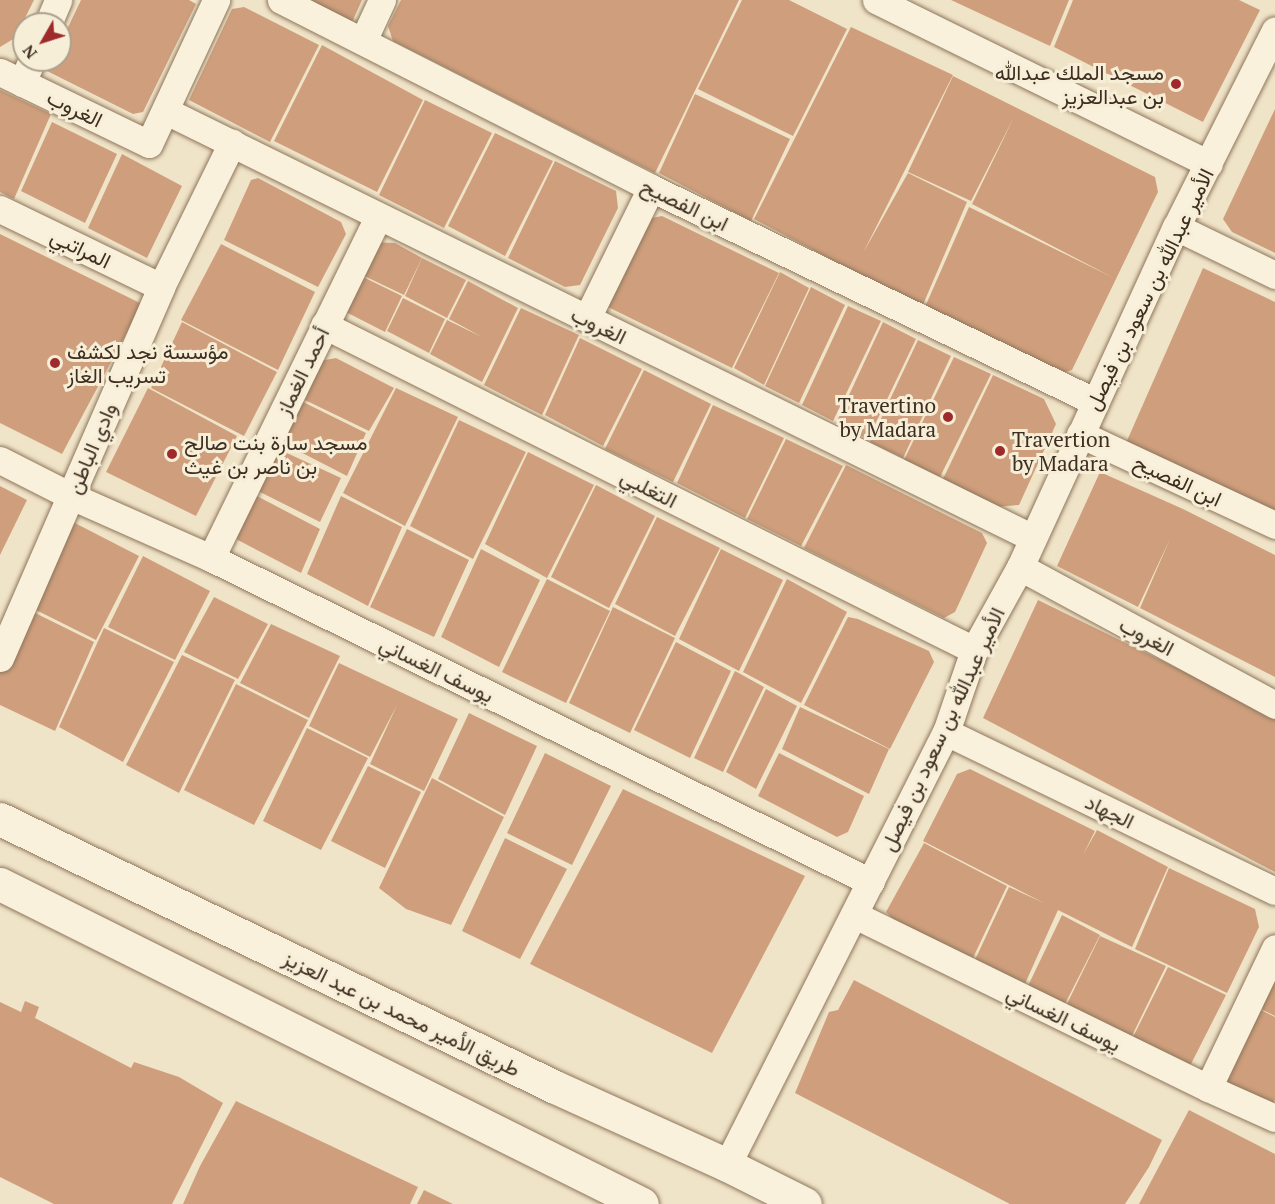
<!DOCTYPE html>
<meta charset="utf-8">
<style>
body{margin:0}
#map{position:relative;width:1275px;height:1204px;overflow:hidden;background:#f0e4c8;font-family:"PT Serif",Vazirmatn,serif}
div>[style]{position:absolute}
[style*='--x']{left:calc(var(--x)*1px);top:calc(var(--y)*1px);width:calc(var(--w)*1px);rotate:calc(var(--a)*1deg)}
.building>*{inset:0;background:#cf9f7d}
.roads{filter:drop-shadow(0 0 2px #8d765c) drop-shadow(0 0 2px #8d765c)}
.minor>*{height:27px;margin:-13.5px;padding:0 13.5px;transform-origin:13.5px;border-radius:13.5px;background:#faf1dc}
.secondary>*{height:33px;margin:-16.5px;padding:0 16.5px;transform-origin:16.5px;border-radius:16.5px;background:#faf1dc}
.dots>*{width:16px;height:16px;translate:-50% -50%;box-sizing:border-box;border:3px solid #f7eed8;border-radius:50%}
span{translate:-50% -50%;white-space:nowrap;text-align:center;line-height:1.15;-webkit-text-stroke:6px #f7eed8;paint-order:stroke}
.poi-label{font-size:21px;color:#3d2e20}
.right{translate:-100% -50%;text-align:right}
.left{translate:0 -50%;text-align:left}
.street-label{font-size:21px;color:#3d2e20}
.north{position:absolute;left:12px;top:12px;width:60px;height:60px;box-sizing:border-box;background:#f7eed8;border:2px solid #ada18e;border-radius:50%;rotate:231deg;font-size:16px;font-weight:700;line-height:24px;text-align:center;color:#3d2e20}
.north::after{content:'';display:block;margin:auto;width:21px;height:27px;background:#9e2a2b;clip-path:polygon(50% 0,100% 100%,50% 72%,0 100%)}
</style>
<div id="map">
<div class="building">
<div style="clip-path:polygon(0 0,34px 0,15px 38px,0 47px)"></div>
<div style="clip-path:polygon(81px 0,189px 0,196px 4px,143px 112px,133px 114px,47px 71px,52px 60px,60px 60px,60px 44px)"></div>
<div style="clip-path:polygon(309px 0,362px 0,352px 22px)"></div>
<div style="clip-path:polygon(401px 0,739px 0,655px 173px,393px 41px,388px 26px)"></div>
<div style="clip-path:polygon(742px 0,789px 0,847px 29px,793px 136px,698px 89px)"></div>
<div style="clip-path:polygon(951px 0,1069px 0,1050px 46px)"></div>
<div style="clip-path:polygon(1073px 0,1239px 0,1260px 10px,1203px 122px,1054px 47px)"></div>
<div style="clip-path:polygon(244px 7px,319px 45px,270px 142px,189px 100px,232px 9px)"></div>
<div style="clip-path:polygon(851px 27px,953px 75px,863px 253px,908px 173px,967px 202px,922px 307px,754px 219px)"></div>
<div style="clip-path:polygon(322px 45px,423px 100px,377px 192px,274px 141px)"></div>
<div style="clip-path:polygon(953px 76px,1155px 177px,1158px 192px,1072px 370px,1062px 373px,925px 307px,969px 207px,1112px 277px,972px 204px,1014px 117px,971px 201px,908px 172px)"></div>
<div style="clip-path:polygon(0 90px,51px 114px,14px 199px,0 192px)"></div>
<div style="clip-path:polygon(695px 94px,790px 139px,751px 221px,659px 173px)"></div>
<div style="clip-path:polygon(425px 100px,492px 133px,444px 228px,379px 195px)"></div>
<div style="clip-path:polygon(1275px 109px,1275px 253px,1232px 232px,1223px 219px)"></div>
<div style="clip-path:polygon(52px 122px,117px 154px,85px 223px,21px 191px)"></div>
<div style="clip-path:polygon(495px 133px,553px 161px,505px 256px,448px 226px)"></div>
<div style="clip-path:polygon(122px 154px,182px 186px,147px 258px,88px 228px)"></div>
<div style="clip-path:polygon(555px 161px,616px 191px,618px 208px,580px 285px,565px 287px,508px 258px)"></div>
<div style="clip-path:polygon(258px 178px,341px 222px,346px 234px,318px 287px,224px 240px,251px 180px)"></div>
<div style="clip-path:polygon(662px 216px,779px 273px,732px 368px,608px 307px,652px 218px)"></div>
<div style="clip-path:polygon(0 234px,142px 304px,62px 454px,0 423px)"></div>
<div style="clip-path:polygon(373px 242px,395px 243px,422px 258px,404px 295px,358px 273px)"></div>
<div style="clip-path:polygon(221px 244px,315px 292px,278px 370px,181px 320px)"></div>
<div style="clip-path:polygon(422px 258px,466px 280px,447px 318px,405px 296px)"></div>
<div style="clip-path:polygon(1203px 268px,1275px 302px,1275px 513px,1126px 443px)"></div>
<div style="clip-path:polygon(780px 272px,809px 288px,764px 385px,734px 368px)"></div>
<div style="clip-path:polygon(357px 274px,402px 296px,385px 332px,340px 309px)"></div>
<div style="clip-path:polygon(468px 281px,518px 308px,482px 382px,430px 354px,447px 320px,482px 337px,449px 319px)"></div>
<div style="clip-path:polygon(811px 287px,845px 305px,799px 403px,765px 386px)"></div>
<div style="clip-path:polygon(403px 298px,445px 319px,429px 353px,387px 331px)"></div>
<div style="clip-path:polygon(848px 306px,881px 321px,833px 421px,802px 405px)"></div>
<div style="clip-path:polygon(521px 308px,579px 335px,542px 415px,484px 385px)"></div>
<div style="clip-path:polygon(182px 322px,277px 372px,244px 436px,151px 388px)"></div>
<div style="clip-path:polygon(883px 322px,916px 339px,868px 439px,836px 423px)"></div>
<div style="clip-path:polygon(580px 338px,642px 369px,603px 446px,545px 415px)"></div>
<div style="clip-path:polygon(918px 340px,951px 356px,903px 458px,870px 442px)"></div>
<div style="clip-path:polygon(954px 357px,991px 374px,940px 477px,904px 460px)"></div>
<div style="clip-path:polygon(336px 358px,394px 388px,369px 431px,305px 400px,320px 361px)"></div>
<div style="clip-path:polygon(644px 370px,711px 404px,673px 482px,605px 449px)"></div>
<div style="clip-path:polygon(993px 375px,1044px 399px,1056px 424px,1019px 505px,998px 507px,943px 479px)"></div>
<div style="clip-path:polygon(148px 388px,237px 436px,196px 516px,106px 472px)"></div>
<div style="clip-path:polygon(396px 388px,458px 417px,405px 526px,343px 493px)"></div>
<div style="clip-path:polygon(303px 402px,366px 433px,347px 476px,283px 443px)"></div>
<div style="clip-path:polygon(713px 405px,784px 438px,745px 518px,677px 483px)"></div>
<div style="clip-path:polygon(459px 420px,526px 452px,473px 559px,410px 526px)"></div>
<div style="clip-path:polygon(786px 439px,843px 466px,801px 546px,747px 519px)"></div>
<div style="clip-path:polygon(276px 448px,341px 478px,320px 522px,258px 491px)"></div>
<div style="clip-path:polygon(528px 452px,594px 485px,547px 578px,485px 544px)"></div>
<div style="clip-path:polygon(846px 465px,982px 533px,987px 543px,955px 612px,944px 618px,804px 548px)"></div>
<div style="clip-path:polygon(1100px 472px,1183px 509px,1275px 555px,1275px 677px,1140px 608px,1170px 539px,1138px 607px,1057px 566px)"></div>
<div style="clip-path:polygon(596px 485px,655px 516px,609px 608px,551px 577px)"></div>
<div style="clip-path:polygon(0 486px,27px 500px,0 555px)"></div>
<div style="clip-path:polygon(253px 494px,320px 529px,301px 573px,236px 539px)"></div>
<div style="clip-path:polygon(341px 496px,402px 527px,368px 606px,307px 574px)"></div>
<div style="clip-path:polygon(657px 517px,720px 548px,675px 636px,615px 604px)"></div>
<div style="clip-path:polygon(71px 521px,139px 556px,96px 640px,30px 607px)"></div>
<div style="clip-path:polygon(407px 529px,469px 560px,434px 637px,370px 607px)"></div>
<div style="clip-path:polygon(481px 549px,540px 580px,499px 667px,441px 637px)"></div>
<div style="clip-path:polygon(721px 549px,783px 580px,739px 671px,679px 639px)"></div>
<div style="clip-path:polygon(143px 556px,210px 591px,175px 660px,108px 627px)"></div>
<div style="clip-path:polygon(547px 579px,610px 611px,566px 703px,502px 672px)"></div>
<div style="clip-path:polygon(787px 579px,847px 612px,801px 703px,743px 672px)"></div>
<div style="clip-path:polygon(214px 597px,268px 624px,238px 679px,184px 652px)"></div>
<div style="clip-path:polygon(1038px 600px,1275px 716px,1275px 872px,983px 718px)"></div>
<div style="clip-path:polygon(613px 607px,675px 638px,630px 733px,569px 703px)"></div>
<div style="clip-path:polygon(29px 610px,94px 642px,55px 731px,0 705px,0 672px)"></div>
<div style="clip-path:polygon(848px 617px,858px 619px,929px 651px,934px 662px,890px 749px,804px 705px)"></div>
<div style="clip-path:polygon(271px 624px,340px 656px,309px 718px,240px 683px)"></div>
<div style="clip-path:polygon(104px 628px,174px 662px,123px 762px,59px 727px)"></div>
<div style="clip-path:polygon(676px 642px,731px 671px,690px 758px,634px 730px)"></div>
<div style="clip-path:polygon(182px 655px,235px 680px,179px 793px,126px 765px)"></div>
<div style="clip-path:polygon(339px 663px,458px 719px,424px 791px,370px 764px,397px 705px,370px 757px,309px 726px)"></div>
<div style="clip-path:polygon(735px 671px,764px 687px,723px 772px,694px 758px)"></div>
<div style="clip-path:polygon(236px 684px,308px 720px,254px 825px,184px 790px)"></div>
<div style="clip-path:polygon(766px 689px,797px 706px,756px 789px,726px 772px)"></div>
<div style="clip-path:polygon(800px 707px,889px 749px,869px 794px,782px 749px)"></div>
<div style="clip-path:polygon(469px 713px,537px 746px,505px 815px,438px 779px)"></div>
<div style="clip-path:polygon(307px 728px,368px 758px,321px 850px,263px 821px)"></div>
<div style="clip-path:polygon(545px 753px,611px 786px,572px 865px,507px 833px)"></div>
<div style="clip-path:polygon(779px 753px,864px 796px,848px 832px,837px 837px,758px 796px)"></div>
<div style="clip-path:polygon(368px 766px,421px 792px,385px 868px,331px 841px)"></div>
<div style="clip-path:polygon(970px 769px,1095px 831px,1083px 855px,1097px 830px,1168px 867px,1132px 947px,1058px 910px,1024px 986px,974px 962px,1009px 887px,1044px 903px,923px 841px,957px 774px)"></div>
<div style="clip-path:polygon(432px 778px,504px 817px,451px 925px,406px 909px,379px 888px)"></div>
<div style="clip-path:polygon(623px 789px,805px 876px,712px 1053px,530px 964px)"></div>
<div style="clip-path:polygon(505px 838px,567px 869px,520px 959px,462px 931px)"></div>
<div style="clip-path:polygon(924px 843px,1007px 886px,972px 960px,895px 921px,886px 912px)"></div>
<div style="clip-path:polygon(1169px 868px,1255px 909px,1259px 927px,1227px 993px,1135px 949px)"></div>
<div style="clip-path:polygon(1062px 915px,1100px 935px,1064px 1006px,1027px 988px)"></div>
<div style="clip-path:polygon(1100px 936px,1166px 966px,1130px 1040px,1065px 1008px)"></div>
<div style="clip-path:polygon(1168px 967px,1226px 995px,1191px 1064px,1184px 1070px,1131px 1041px)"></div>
<div style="clip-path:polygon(854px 980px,1162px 1140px,1149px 1167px,1125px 1204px,1010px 1204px,795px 1093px,829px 1012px,838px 1010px)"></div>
<div style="clip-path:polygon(1275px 980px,1275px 1016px,1261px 1009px)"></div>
<div style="clip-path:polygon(25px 1001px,39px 1007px,35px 1018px,131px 1068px,134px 1062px,179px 1077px,223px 1103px,172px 1204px,54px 1204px,0 1177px,0 1002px,21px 1012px)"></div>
<div style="clip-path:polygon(1261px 1010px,1275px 1017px,1275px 1099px,1271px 1108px,1229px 1086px,1227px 1077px,1255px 1014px)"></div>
<div style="clip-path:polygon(236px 1101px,418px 1187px,410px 1204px,183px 1204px,200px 1166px)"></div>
<div style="clip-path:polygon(1189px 1110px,1275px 1154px,1275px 1204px,1139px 1204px)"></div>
<div style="clip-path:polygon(424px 1190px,453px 1204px,417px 1204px)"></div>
</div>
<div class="roads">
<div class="minor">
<div style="--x:281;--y:0;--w:415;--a:26.9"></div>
<div style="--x:651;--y:188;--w:492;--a:25.7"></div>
<div style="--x:876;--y:0;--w:371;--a:26.2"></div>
<div style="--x:48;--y:24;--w:26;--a:-67"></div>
<div style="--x:363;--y:41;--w:45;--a:-65.1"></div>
<div style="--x:0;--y:72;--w:165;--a:25.8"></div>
<div style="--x:149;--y:144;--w:159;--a:-65"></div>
<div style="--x:22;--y:83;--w:25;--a:-67"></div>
<div style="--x:166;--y:111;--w:966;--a:26.22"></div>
<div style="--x:0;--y:209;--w:179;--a:25.8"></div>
<div style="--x:1176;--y:227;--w:110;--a:25.9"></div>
<div style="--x:587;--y:318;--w:145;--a:-63.8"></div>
<div style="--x:324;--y:325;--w:727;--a:26.57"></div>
<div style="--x:1080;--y:434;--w:215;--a:25"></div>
<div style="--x:0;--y:460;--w:80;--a:26.9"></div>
<div style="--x:71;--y:496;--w:153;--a:23.9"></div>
<div style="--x:211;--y:558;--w:735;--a:26.15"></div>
<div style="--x:211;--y:558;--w:380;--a:-63.9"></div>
<div style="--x:1020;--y:567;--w:290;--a:28.4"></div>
<div style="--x:0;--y:658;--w:404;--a:-66.5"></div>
<div style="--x:161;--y:287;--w:161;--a:-63.8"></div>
<div style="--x:946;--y:732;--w:365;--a:25.8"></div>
<div style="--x:855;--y:915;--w:393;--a:26.1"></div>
<div style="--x:1208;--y:1088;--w:73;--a:24.1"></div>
<div style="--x:1208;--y:1088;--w:155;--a:-64.4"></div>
<div style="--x:727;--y:1165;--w:485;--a:-63.2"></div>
<div style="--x:946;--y:732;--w:87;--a:-71.1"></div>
<div style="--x:974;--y:650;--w:95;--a:-61"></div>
<div style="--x:1020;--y:567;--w:374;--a:-65.4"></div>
<div style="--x:1176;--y:227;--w:220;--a:-63.3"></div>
</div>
<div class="secondary">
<div style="--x:0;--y:819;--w:616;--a:25.78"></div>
<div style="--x:555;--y:1087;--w:189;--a:24.4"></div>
<div style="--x:727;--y:1165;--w:87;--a:26.6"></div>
<div style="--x:0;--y:884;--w:717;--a:26.49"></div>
</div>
</div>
<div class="dots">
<div style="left:1176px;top:84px;background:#9e2a2b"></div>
<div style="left:55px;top:363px;background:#9e2a2b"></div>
<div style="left:948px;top:417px;background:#9e2a2b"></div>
<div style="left:1000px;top:451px;background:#9e2a2b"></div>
<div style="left:172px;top:454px;background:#9e2a2b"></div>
</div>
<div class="poi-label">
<span class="right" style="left:1164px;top:84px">مسجد الملك عبدالله<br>بن عبدالعزيز</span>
<span class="left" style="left:67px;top:363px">مؤسسة نجد لكشف<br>تسريب الغاز</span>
<span class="right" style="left:936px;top:417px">Travertino<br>by Madara</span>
<span class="left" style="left:1012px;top:451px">Travertion<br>by Madara</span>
<span class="left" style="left:184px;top:454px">مسجد سارة بنت صالح<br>بن ناصر بن غيث</span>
</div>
<div class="street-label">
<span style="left:75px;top:108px;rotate:26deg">الغروب</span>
<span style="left:685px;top:204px;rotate:26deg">ابن الفصيح</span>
<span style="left:81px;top:248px;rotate:26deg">المراتبي</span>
<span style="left:1149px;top:289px;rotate:-64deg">الأمير عبدالله بن سعود بن فيصل</span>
<span style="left:599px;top:325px;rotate:26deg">الغروب</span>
<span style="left:302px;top:371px;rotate:-64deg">أحمد الغماز</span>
<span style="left:91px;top:448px;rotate:-67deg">وادي الباطن</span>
<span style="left:1178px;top:480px;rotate:25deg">ابن الفصيح</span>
<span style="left:649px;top:488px;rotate:27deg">التغلبي</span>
<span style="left:1147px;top:636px;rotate:28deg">الغروب</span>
<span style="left:437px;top:669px;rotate:26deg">يوسف الغساني</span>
<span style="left:942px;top:729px;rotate:-65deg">الأمير عبدالله بن سعود بن فيصل</span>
<span style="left:1110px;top:811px;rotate:26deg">الجهاد</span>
<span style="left:402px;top:1013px;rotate:26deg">طريق الأمير محمد بن عبد العزيز</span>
<span style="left:1064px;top:1018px;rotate:26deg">يوسف الغساني</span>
</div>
<div class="north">N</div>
</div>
